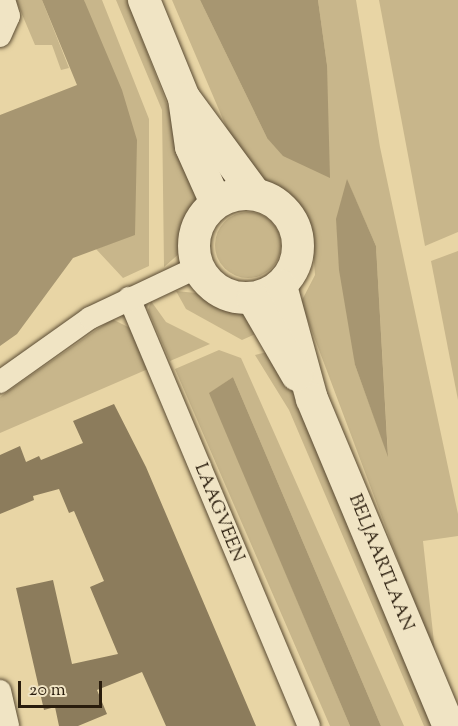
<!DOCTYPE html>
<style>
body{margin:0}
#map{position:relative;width:458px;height:726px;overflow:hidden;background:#e8d5a5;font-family:"Sorts Mill Goudy",serif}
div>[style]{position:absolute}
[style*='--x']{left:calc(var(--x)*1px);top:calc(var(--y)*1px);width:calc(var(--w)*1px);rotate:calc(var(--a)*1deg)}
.green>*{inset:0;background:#c8b68b}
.round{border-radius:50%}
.water>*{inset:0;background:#a79671}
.building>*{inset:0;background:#8c7c5c}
.roads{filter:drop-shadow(0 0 2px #594a32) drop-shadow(0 0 2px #594a32)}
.street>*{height:22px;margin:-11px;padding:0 11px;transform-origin:11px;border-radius:11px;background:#f0e4c4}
.secondary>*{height:32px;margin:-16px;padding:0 16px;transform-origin:16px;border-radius:16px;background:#f0e4c4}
.secondary>.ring{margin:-16px;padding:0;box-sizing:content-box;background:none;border:32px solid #f0e4c4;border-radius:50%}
span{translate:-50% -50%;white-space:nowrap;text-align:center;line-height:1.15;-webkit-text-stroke:4.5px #f0e4c4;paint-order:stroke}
.street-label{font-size:18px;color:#291c0c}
.scale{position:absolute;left:18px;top:681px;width:84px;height:27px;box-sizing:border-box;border:3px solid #291c0c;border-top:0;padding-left:8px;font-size:18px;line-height:21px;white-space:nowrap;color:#291c0c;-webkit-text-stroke:4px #f0e4c4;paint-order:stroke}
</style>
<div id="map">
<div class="green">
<div style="clip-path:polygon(16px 0,42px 0,69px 68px,61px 70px,52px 45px,35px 45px)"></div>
<div style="clip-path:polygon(84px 0,102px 0,149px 119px,149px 266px,123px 278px,96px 249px,135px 234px)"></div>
<div style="clip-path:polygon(116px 0,127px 0,202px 196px,181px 252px,164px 267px,162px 110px)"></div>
<div style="clip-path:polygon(evenodd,172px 0,200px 0,267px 138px,327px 65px,318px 0,356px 0,380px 147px,458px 514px,458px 536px,423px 541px,436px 661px,301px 302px,315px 275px,312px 236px,300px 208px,277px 189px,246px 173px,172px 0,347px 180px,376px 246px,388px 455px,355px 365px,347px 180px)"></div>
<div style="clip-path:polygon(379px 0,458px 0,458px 232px,425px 246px)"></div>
<div class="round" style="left:215px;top:212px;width:66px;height:66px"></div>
<div style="clip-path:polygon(458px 251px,458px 400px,431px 261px)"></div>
<div style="clip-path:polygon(176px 291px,196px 293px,240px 311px,260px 332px,242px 340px,186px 309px)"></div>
<div style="clip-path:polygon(151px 301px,166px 322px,210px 344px,170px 361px,148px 310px)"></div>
<div style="clip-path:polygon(112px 319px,134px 330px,148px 369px,0 433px,0 397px)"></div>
<div style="clip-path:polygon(219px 350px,241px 358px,404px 726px,381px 726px,233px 377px,210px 393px,350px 726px,330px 726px,175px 369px)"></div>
<div style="clip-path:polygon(271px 351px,298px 399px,437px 726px,424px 726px,289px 410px,255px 355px)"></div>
</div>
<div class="water">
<div style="clip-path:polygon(42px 0,84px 0,122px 90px,137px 140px,135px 235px,73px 258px,17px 334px,0 346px,0 115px,77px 85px)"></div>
<div style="clip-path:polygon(200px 0,318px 0,327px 65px,330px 178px,283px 156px,267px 138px)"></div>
<div style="clip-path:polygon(347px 179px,376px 246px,388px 457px,355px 365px,339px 270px,336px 219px)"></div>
<div style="clip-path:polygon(233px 377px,381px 726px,350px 726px,209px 393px)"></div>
</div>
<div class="building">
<div style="clip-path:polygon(114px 404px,146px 467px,256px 726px,166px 726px,142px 672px,97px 690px,107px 714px,78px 726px,59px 726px,55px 707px,44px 710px,16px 588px,53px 580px,72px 664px,118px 654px,90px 587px,104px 581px,74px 511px,69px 513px,59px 489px,33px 496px,34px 500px,0 514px,0 455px,20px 446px,26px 462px,39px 456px,41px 460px,83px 443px,73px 421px)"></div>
</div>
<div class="roads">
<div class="street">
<div style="--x:0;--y:36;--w:22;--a:-66"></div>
<div style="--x:9;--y:16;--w:17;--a:-107"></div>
<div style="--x:129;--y:298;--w:464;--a:67.2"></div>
<div style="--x:0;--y:382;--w:110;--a:-35.4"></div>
<div style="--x:90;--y:318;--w:119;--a:-25.3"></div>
<div style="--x:0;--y:691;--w:36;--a:77"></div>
</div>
<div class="secondary">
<div style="--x:144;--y:0;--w:106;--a:67.8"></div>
<div style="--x:184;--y:98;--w:49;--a:81.9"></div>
<div style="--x:191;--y:147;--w:61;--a:65.9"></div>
<div style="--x:185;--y:99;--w:118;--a:53.6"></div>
<div class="ring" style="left:194px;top:194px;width:72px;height:72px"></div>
<div style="--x:281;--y:286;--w:117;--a:74.7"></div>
<div style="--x:312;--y:399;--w:355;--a:67.3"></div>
<div style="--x:253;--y:299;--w:88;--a:59.9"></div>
</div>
</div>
<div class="street-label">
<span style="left:218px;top:513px;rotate:68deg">LAAGVEEN</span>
<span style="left:380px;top:563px;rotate:68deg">BELJAARTLAAN</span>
</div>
<div class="scale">20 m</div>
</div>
